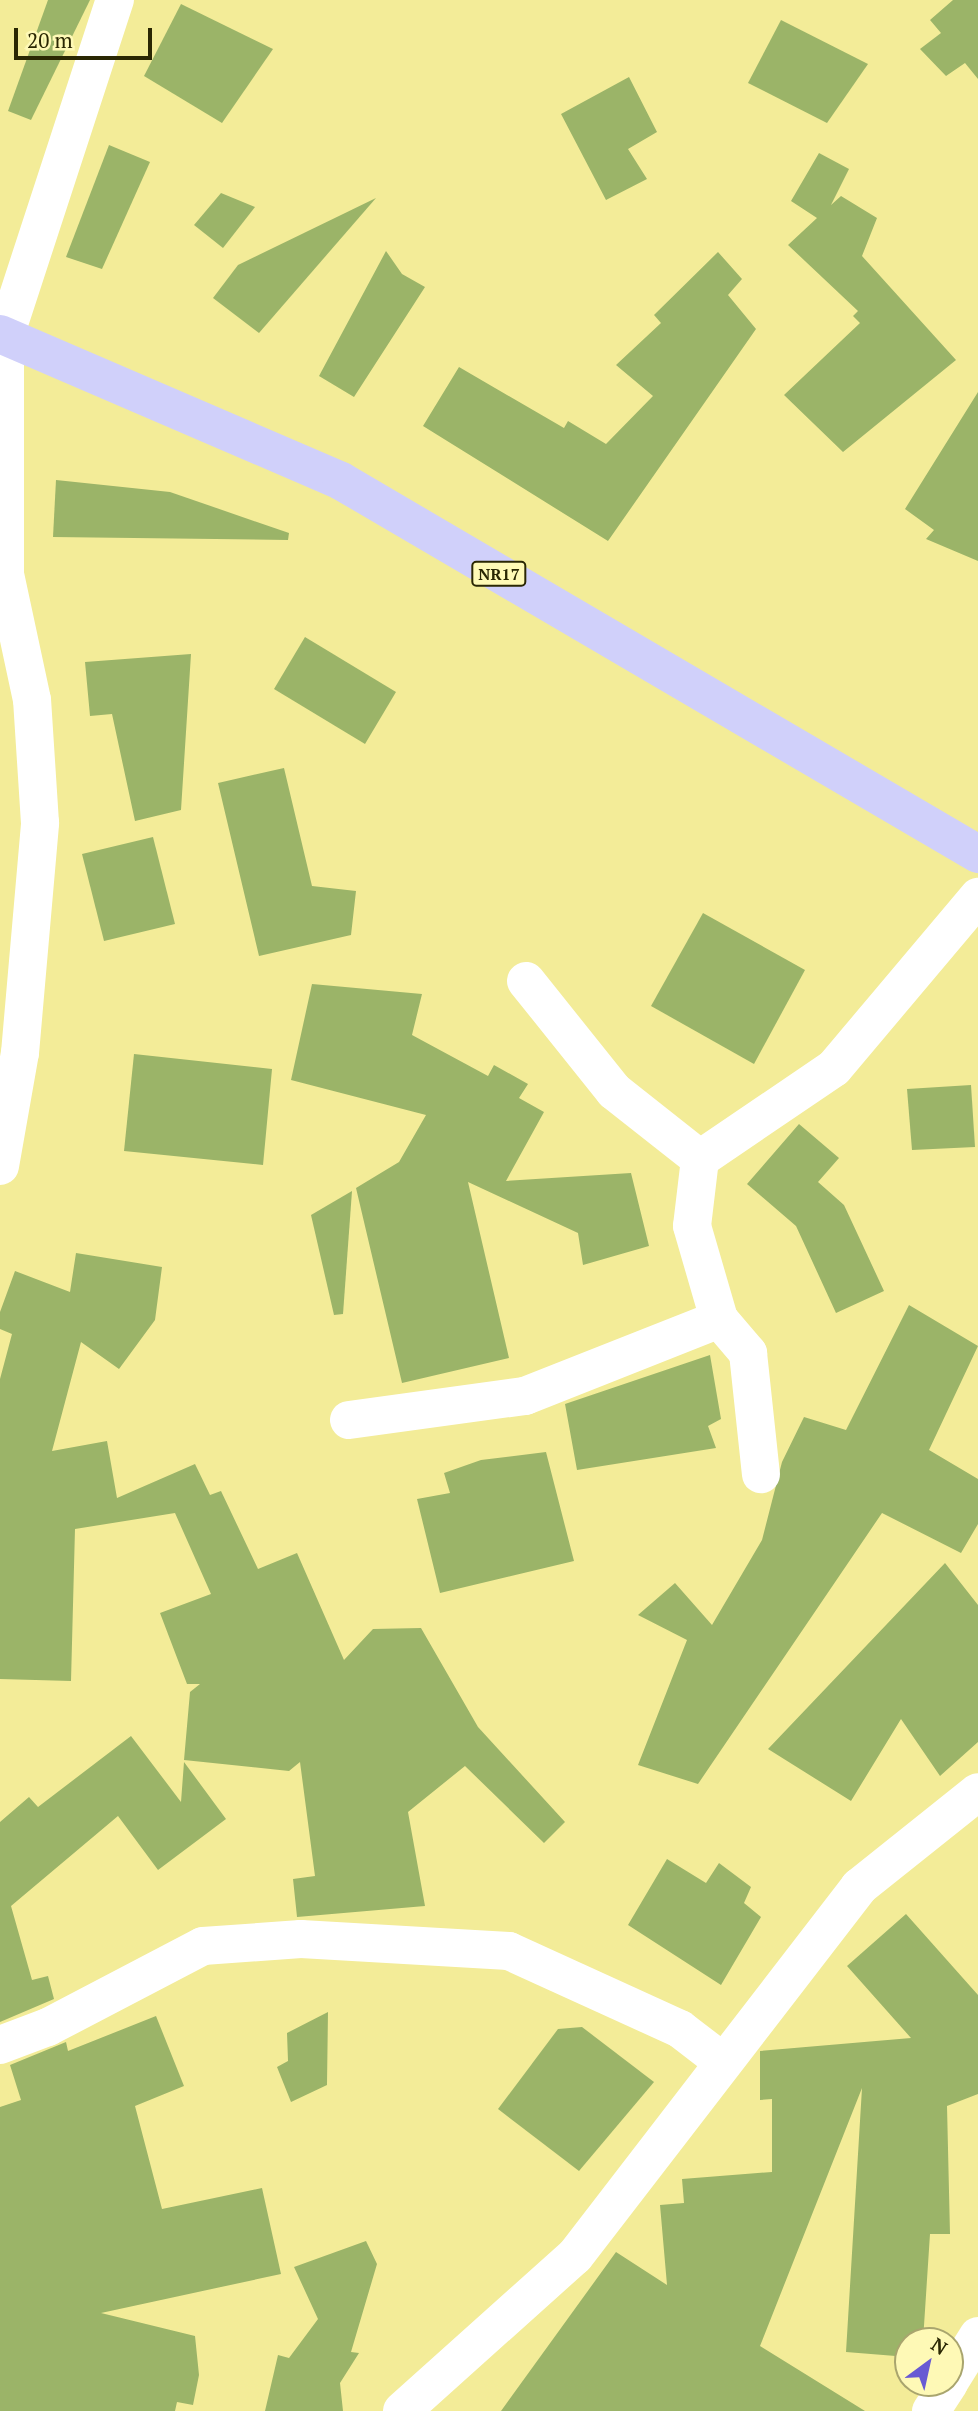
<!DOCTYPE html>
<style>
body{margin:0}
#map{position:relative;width:978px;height:2411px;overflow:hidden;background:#f3ec98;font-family:"PT Serif",serif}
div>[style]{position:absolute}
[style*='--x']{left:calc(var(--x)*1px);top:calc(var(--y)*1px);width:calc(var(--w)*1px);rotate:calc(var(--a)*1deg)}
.building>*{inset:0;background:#9bb468}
.street>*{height:38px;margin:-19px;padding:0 19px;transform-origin:19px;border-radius:19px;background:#fff}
.primary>*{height:38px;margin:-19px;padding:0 19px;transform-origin:19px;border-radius:19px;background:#d0d0fa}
span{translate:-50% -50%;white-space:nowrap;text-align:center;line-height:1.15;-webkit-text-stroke:5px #fef9b6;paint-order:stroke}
.shield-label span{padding:2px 5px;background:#fef9b6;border:2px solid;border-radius:5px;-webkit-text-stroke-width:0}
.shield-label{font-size:16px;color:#2a2703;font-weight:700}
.north{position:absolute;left:894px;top:2327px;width:70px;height:70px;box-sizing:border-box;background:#fef9b6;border:2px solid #a9a56e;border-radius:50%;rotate:33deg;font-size:19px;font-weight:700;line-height:28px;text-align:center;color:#2a2703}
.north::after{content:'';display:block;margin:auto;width:24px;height:32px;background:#685ad3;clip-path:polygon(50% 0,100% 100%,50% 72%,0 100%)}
.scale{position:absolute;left:14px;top:28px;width:138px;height:32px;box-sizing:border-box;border:4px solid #2a2703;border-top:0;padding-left:9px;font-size:21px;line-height:24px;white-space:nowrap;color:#2a2703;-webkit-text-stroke:5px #fef9b6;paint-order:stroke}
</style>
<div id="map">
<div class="building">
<div style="clip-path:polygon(48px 0,90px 0,31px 120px,8px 111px)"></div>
<div style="clip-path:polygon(953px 0,978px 0,978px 79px,965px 63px,946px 76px,920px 49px,941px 33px,930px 20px)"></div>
<div style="clip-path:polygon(181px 4px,273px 49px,222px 123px,144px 76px)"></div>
<div style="clip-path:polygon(781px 20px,868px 64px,827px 123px,748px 83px)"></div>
<div style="clip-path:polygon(629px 77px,657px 132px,628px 149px,647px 179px,606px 200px,561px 114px)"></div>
<div style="clip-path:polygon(109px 145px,150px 162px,102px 269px,66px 257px)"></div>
<div style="clip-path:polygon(819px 153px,849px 169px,831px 205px,841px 196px,877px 218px,862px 256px,956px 360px,843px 452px,784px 395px,860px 323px,853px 316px,858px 311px,788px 245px,817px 218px,791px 201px)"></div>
<div style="clip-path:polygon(221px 193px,255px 207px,223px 248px,194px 225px)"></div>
<div style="clip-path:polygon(376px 198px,259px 333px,213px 298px,238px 265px)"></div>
<div style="clip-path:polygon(386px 251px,402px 274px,425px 287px,354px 397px,319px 376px)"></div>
<div style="clip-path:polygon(718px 252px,742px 279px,728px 295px,756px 329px,608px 541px,423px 426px,459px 367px,564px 428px,568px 421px,606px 444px,653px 396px,616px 365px,661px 323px,654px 315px)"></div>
<div style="clip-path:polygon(978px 392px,978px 561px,926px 539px,934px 530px,905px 509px)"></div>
<div style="clip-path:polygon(56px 480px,170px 492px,289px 533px,288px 540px,53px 537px)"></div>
<div style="clip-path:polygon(305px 637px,396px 692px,365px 744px,274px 689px)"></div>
<div style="clip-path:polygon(191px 654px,181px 810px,135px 821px,112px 714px,90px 716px,85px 662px)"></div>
<div style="clip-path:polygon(284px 768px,312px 886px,356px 891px,351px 935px,259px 956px,218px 783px)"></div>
<div style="clip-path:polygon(153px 837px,175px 924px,104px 941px,82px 854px)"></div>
<div style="clip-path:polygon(703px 913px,805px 970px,754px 1064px,651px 1006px)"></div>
<div style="clip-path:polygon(312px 984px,422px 994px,412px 1035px,488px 1076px,494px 1065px,528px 1084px,519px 1098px,544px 1112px,506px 1181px,631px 1173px,649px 1246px,583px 1265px,578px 1233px,468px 1182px,509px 1358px,402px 1383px,356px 1188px,399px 1162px,426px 1115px,291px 1080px)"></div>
<div style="clip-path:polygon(134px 1054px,272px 1069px,263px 1165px,124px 1151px)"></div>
<div style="clip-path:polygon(971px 1085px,975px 1147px,912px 1150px,907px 1089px)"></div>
<div style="clip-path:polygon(799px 1124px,839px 1158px,818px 1182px,844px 1205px,884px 1291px,836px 1313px,796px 1226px,747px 1184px)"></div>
<div style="clip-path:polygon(352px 1191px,343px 1314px,334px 1315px,311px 1215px)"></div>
<div style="clip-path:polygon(76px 1253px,162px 1267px,155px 1320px,119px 1369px,81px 1342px,52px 1451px,107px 1441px,117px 1498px,195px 1464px,210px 1495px,221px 1491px,258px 1569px,297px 1553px,344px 1660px,373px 1629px,421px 1628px,478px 1727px,565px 1822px,544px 1843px,465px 1766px,408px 1812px,425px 1906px,297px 1917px,293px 1879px,315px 1876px,300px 1762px,289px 1771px,184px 1760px,190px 1692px,200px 1684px,187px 1684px,160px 1613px,211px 1594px,175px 1513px,75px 1529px,71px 1681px,0 1679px,0 1379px,12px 1334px,0 1329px,0 1312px,15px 1271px,70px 1292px)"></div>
<div style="clip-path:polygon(909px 1305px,978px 1346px,929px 1450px,978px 1479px,978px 1524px,961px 1553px,882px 1513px,698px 1784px,638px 1765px,687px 1640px,638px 1615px,675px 1583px,712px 1625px,762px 1540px,782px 1462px,804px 1417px,846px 1430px)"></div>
<div style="clip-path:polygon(710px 1355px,721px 1419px,708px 1426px,716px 1448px,577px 1470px,565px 1404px)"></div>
<div style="clip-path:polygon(546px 1452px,574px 1561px,440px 1593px,417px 1499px,450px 1493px,444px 1473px,481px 1460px)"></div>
<div style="clip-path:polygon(945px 1563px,978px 1605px,978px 1742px,940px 1776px,901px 1719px,851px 1801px,768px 1749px)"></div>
<div style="clip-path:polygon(131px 1736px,181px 1802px,184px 1762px,226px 1819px,158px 1870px,118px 1816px,11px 1906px,32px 1980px,48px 1976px,54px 1999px,0 2022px,0 1822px,29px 1797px,38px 1807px)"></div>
<div style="clip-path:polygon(667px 1859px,706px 1883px,719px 1863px,751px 1887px,744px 1903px,761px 1917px,721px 1985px,628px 1925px)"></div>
<div style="clip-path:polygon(906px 1914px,978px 1995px,978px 2094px,947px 2106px,950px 2234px,930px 2234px,923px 2341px,908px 2341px,908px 2357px,846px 2352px,862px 2088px,760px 2346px,865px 2411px,501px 2411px,616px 2252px,667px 2285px,660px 2205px,684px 2203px,682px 2179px,772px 2172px,772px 2099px,760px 2100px,760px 2051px,911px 2038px,847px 1966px)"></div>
<div style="clip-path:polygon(328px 2012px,327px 2085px,291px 2102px,277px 2067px,288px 2061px,287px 2033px)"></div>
<div style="clip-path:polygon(156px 2016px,184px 2086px,135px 2106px,162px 2209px,262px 2188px,281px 2274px,101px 2313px,195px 2336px,199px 2375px,193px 2405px,177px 2402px,175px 2411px,0 2411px,0 2107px,21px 2100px,10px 2065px,66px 2042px,68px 2051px)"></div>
<div style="clip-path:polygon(582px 2027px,654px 2082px,579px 2171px,498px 2109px,558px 2029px)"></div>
<div style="clip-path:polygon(366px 2241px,377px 2264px,351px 2352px,359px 2353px,340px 2383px,343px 2411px,265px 2411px,278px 2355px,289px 2358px,318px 2319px,294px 2267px)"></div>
</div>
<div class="street">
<div style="--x:526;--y:981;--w:141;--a:51.3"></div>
<div style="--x:614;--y:1091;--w:110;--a:38.3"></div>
<div style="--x:700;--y:1159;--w:162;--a:-34.2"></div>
<div style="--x:834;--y:1068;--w:224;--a:-49.9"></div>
<div style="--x:700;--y:1159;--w:67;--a:96.8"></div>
<div style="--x:692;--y:1226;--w:97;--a:73.8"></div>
<div style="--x:719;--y:1319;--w:45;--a:49.5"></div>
<div style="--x:748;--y:1353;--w:122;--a:83.9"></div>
<div style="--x:0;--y:1166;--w:115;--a:-80"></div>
<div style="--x:20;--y:1053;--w:231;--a:-85"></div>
<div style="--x:40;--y:823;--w:123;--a:-93.7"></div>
<div style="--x:32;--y:700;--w:129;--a:-102.1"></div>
<div style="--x:5;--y:574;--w:238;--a:-90"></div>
<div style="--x:5;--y:336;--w:354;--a:-71.9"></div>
<div style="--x:349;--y:1420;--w:178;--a:-7.8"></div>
<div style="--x:525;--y:1396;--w:209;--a:-21.6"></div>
<div style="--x:0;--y:2045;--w:51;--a:-20.6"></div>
<div style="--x:48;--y:2027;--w:175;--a:-27.6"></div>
<div style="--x:203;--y:1946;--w:98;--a:-4.1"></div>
<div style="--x:301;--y:1939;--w:208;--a:3.3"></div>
<div style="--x:509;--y:1951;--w:188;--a:24.5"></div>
<div style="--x:680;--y:2029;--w:54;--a:37.5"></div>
<div style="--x:950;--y:2381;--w:53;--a:-58.1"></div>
<div style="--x:402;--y:2411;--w:232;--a:-41.9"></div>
<div style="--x:575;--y:2256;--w:466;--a:-52.4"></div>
<div style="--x:859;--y:1887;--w:152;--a:-38.6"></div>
<div style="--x:931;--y:2411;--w:33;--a:-57"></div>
</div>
<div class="primary">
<div style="--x:0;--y:334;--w:371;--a:23.3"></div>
<div style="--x:341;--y:481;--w:738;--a:30.35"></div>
</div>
<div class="shield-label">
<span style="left:499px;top:574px">NR17</span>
</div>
<div class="north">N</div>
<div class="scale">20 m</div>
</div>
